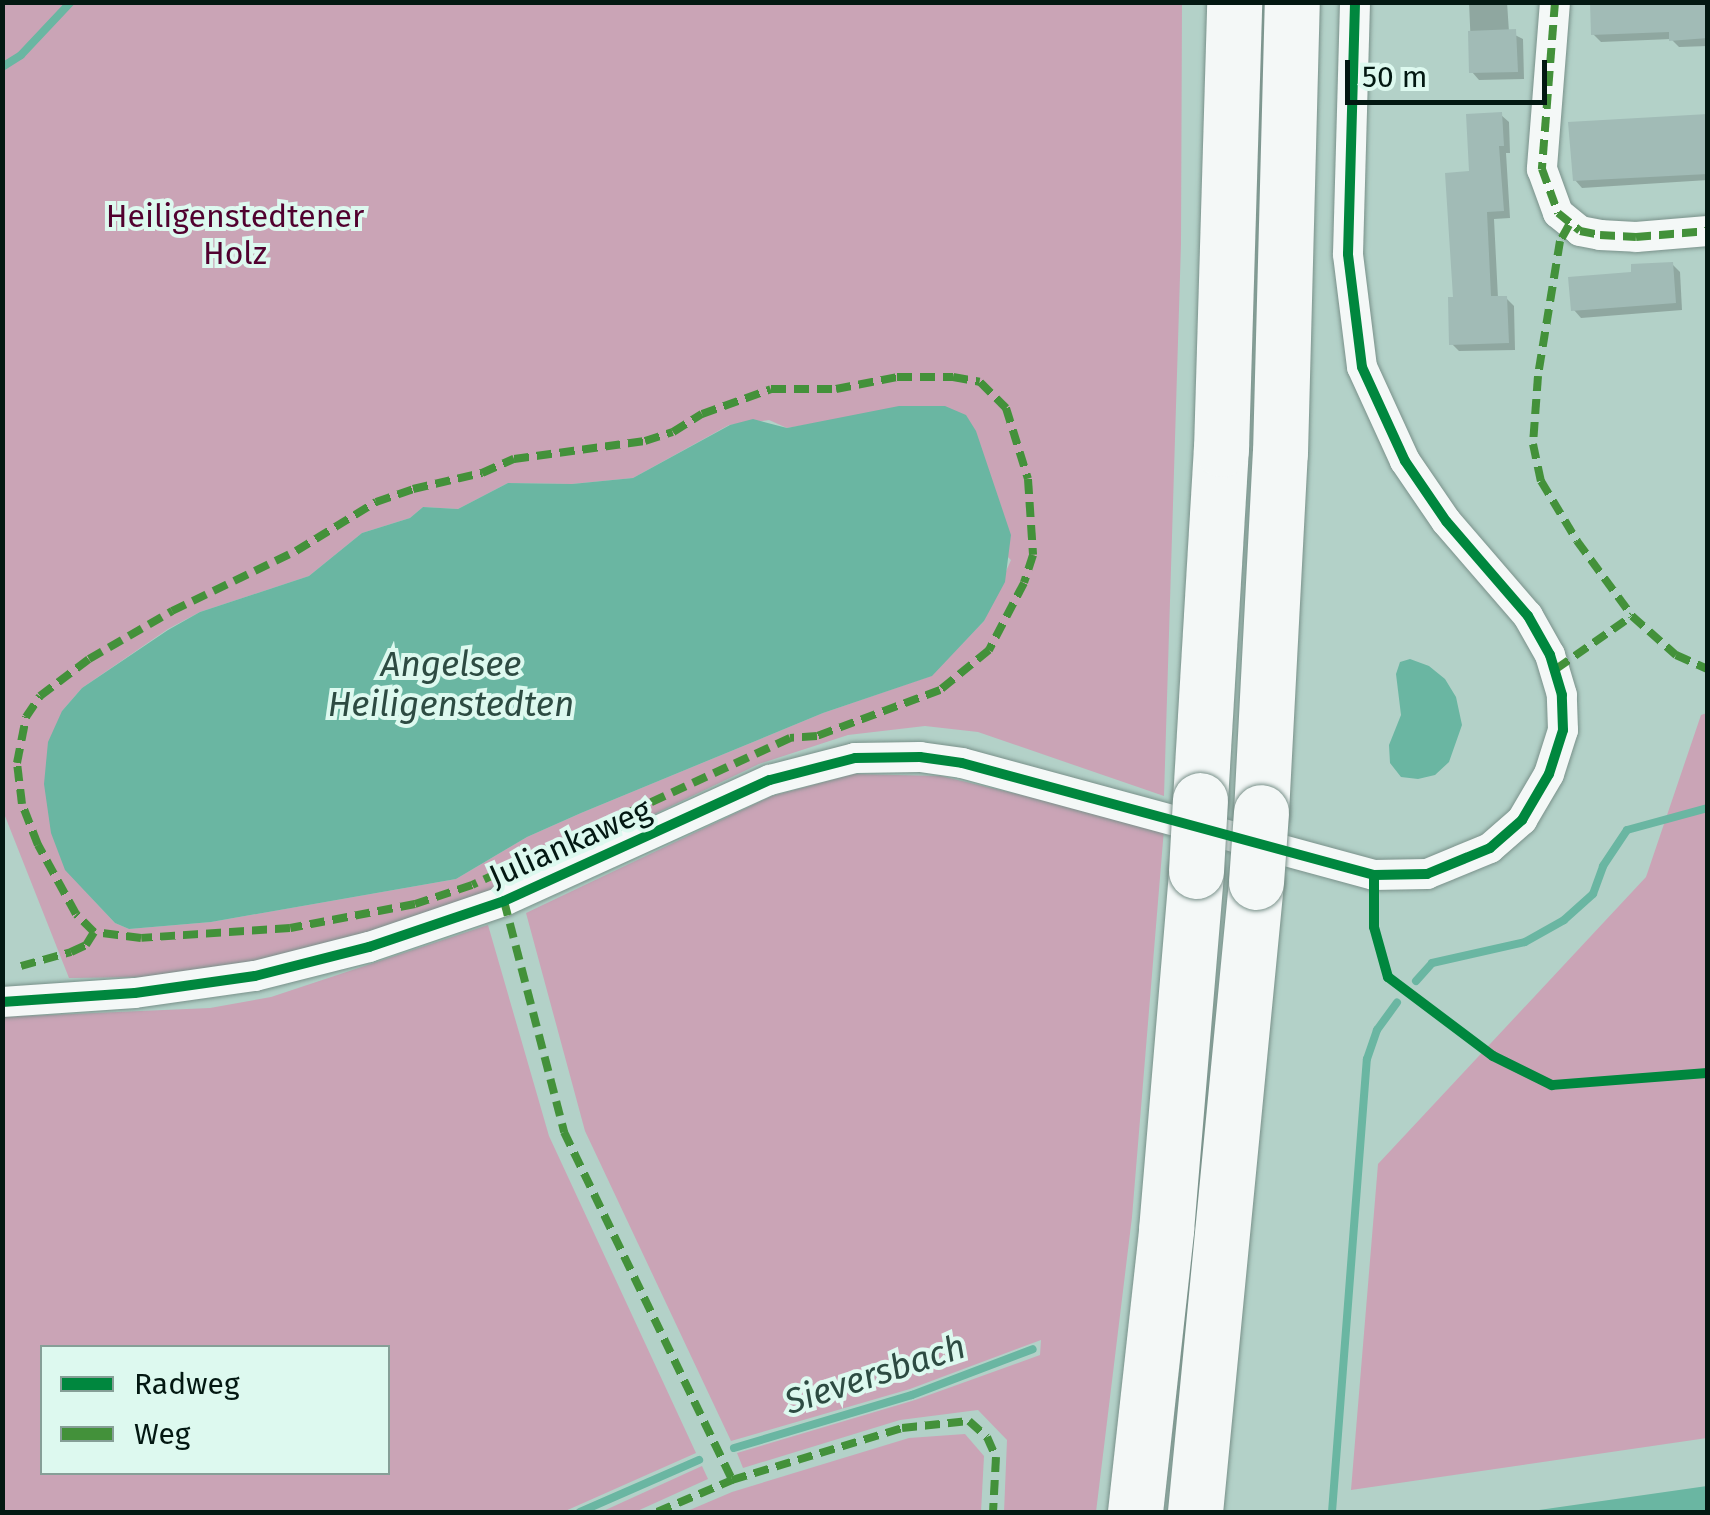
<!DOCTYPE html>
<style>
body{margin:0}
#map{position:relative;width:1710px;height:1515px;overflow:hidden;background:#b3d1c8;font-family:"Fira Sans",sans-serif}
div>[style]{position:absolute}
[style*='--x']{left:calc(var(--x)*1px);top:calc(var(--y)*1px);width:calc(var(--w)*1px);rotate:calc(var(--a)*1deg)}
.green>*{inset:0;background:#caa4b6}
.water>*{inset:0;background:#6ab6a2}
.shadow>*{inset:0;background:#0003}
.stream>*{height:8px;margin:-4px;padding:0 4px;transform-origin:4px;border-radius:4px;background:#6ab6a2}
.building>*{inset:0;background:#a1bbb6}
.roads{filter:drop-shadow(0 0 2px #79918a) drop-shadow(0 0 2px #79918a)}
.minor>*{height:30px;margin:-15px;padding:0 15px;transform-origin:15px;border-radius:15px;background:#f4f8f7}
.motorway>*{height:55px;margin:-27.5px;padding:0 27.5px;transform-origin:27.5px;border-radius:27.5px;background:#f4f8f7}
.bridges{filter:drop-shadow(0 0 2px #79918a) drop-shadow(0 0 2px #79918a)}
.motorway-bridge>*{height:55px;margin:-27.5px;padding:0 27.5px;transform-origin:27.5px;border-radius:27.5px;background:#f4f8f7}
.quiet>*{height:8px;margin-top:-4px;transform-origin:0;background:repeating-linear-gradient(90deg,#43913a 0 15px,transparent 0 23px)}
.cycleway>*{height:10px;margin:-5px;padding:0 5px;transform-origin:5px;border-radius:5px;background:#00873e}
span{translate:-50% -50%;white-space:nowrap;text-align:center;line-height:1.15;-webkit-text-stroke:8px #ddf9ef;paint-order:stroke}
.park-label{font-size:32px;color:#51012f}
.street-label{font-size:32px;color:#031812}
.water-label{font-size:35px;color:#2d4b42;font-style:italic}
.frame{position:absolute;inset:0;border:5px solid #031812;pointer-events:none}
.legend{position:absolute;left:40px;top:1345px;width:350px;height:130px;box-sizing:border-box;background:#ddf9ef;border:2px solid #869f97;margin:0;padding:12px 18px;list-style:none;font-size:30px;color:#031812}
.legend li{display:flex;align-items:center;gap:20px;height:50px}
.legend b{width:50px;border:2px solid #869f97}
.scale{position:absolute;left:1345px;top:60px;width:202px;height:45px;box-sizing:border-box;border:5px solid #031812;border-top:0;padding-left:12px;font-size:30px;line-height:35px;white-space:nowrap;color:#031812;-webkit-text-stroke:8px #ddf9ef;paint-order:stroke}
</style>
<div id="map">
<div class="green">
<div style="clip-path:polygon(evenodd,2px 3px,1182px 3px,1181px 244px,1164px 796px,978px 732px,925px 726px,848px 735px,759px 764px,502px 887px,392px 927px,250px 963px,146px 977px,69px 978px,3px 811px,2px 3px,864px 415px,1011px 560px,984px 621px,931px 676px,823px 713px,581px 813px,527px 837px,456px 879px,211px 922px,129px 929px,115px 923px,87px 893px,62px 711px,82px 688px,168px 629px,200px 612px,309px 576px,362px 533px,410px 518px,423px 507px,458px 509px,508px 483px,572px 484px,633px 478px,729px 425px,769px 420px,787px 428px,864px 415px)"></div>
<div style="clip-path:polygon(1707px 713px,1707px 1438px,1351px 1490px,1378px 1164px,1646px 877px,1701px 715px)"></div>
<div style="clip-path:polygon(854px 774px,941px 776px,1164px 829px,1132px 1217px,1096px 1512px,1004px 1512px,1007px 1440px,978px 1410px,900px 1420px,743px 1468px,737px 1453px,915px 1400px,1040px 1355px,1041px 1340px,910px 1389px,731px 1441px,585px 1131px,526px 913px,772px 796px)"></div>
<div style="clip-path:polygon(evenodd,488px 925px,549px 1136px,696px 1453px,563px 1512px,3px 1512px,3px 1017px,210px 1008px,271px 997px,488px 925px,42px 1348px,388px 1348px,388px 1472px,42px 1472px,42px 1348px)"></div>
<div style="clip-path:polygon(965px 1434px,984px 1456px,981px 1512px,685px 1512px,732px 1492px,909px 1438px)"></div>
<div style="clip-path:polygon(702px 1466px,708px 1479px,635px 1512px,601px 1512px)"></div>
</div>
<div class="water">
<div style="clip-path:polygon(899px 406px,945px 406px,966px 415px,976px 431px,1011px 535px,1005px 582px,984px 621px,932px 676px,823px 713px,581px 813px,527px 837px,456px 879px,211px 922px,129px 929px,115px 923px,65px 870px,51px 833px,44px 784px,48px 742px,62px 711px,82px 688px,168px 630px,200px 612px,309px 576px,362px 533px,410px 518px,423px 507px,458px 509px,508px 483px,572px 484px,633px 478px,730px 425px,753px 419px,787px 428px)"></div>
<div style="clip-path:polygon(1410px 659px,1429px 666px,1445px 679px,1456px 697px,1462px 725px,1449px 762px,1435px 775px,1418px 779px,1401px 777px,1390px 763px,1389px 745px,1401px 715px,1396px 674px,1400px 662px)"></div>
<div style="clip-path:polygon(1707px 1486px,1707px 1512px,1525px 1512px)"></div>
</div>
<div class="shadow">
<div style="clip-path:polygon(1469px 2px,1507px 2px,1509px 32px,1523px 39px,1524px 79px,1479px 80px,1472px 72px)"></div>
<div style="clip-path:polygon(1708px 2px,1708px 46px,1679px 47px,1671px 39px,1601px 42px,1593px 34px)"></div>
<div style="clip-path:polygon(1501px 115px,1509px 122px,1510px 153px,1506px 153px,1510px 218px,1494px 219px,1498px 298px,1506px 298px,1514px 306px,1515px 350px,1459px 351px,1452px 344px,1472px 173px)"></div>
<div style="clip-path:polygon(1708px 116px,1708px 180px,1582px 188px,1575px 180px)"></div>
<div style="clip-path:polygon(1672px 264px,1680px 272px,1682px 310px,1581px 318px,1574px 310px,1634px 274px)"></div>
</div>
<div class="stream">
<div style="--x:2;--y:67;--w:22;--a:-32"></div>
<div style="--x:21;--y:55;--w:73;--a:-46.7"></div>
<div style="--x:1416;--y:981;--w:24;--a:-48"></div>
<div style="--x:1432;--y:963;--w:95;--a:-12.7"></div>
<div style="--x:1525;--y:942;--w:45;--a:-29.4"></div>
<div style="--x:1564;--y:920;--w:39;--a:-42"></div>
<div style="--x:1593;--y:894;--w:30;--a:-70"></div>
<div style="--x:1603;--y:866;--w:43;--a:-56.3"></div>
<div style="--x:1627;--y:830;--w:84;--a:-15.2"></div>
<div style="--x:734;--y:1448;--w:186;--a:-16.6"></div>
<div style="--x:912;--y:1395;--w:129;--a:-20.8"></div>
<div style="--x:580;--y:1512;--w:130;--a:-23.6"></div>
<div style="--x:1332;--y:1512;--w:454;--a:-85.6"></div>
<div style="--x:1367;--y:1059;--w:31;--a:-71"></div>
<div style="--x:1377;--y:1030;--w:34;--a:-54"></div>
</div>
<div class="building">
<div style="clip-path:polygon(1590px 2px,1708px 2px,1708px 38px,1669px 41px,1669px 32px,1591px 35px)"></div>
<div style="clip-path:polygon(1516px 29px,1518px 72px,1469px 73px,1468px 31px)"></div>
<div style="clip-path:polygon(1502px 112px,1504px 146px,1499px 146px,1504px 211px,1487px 212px,1491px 296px,1507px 296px,1509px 343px,1449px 345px,1448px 297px,1453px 297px,1445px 173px,1469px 171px,1466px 114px)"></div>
<div style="clip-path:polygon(1708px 114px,1708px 174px,1573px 181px,1568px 122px)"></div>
<div style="clip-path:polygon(1673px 262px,1676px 303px,1571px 311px,1568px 277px,1631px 272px,1631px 264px)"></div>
</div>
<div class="roads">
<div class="minor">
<div style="--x:1555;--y:2;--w:168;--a:94.5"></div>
<div style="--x:1542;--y:169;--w:47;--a:70"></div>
<div style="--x:1558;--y:213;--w:28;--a:39"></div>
<div style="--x:1580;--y:231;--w:20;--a:11"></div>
<div style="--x:1600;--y:235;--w:36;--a:3"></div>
<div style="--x:1636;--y:237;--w:72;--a:-4.8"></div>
<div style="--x:2;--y:1002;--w:133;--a:-3.9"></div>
<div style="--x:135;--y:993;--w:121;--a:-8.1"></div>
<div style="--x:255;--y:976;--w:118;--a:-14.3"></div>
<div style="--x:369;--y:947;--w:143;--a:-18.8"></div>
<div style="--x:504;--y:901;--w:292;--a:-24.5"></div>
<div style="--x:770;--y:780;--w:88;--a:-14.5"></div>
<div style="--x:855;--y:758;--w:65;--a:-0.9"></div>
<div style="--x:920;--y:757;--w:42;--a:8.1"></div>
<div style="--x:962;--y:763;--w:427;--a:15.2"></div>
<div style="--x:1374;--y:875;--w:53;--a:-1.1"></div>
<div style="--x:1427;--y:874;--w:68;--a:-22.4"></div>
<div style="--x:1490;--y:848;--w:43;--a:-41.2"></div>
<div style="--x:1522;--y:820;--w:53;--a:-59.6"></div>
<div style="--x:1549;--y:774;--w:46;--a:-72.3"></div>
<div style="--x:1563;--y:730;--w:35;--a:-92"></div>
<div style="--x:1562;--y:695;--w:42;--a:-106.7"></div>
<div style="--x:1550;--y:655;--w:45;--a:-119.4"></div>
<div style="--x:1528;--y:616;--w:125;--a:-130.8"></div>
<div style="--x:1446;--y:521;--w:73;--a:-124.3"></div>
<div style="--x:1405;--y:461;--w:103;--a:-114.6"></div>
<div style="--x:1362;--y:367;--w:114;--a:-97.1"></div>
<div style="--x:1348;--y:254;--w:252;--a:-88.4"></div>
</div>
<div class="motorway">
<div style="--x:1200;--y:800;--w:352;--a:-86.6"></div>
<div style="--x:1221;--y:449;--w:447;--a:-88.3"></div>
<div style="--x:1261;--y:812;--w:360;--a:-87"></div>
<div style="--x:1280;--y:453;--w:451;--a:-88.5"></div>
<div style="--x:1135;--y:1512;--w:284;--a:-83.7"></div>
<div style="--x:1166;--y:1230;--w:360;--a:-85.2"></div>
<div style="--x:1195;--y:1512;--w:633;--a:-84.47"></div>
</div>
</div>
<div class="bridges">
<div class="motorway-bridge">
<div style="--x:1196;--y:871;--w:71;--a:-86.8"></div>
<div style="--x:1256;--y:882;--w:70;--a:-85.9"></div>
</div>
</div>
<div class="quiet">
<div style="--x:1555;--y:2;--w:168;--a:94.5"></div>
<div style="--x:1542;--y:169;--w:47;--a:70"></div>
<div style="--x:1558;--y:213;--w:28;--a:39"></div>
<div style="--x:1580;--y:231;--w:20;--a:11"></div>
<div style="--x:1600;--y:235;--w:36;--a:3"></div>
<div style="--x:1636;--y:237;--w:72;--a:-4.8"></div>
<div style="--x:1569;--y:225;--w:18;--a:119"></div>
<div style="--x:1560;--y:241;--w:137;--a:99.3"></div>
<div style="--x:1538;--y:376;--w:68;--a:94.2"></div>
<div style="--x:1533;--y:444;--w:38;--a:78"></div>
<div style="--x:1541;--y:481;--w:70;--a:59"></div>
<div style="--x:1577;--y:541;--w:93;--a:53.7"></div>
<div style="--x:1632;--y:616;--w:59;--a:41.6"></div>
<div style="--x:1676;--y:655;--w:35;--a:24"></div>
<div style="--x:897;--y:377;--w:56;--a:0"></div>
<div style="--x:953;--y:377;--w:27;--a:10"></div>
<div style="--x:980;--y:382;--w:37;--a:45"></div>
<div style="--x:1006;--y:408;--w:74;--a:72.8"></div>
<div style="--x:1028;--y:479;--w:76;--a:86.2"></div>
<div style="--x:1033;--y:555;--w:29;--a:108"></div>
<div style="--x:1024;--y:583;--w:76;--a:117.6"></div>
<div style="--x:989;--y:650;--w:63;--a:140.8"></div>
<div style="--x:940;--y:690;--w:131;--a:159.5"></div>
<div style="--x:817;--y:736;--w:27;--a:176"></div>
<div style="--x:790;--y:738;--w:350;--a:155.2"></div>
<div style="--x:472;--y:885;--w:60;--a:161.6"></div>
<div style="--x:415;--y:904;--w:127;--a:169.1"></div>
<div style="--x:290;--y:928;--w:149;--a:176.2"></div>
<div style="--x:141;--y:938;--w:47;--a:-172.7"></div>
<div style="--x:94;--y:932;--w:25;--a:-135"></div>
<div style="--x:76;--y:914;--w:79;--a:-118.8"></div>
<div style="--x:38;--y:845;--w:44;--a:-111.3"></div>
<div style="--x:22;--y:804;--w:41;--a:-97"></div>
<div style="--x:17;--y:763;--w:47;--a:-78.9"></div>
<div style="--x:26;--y:717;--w:25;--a:-56"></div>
<div style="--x:40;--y:696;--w:61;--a:-37.1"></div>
<div style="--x:89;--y:659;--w:96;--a:-30"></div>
<div style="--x:172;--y:611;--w:138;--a:-25.8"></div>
<div style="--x:296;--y:551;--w:94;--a:-31.5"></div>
<div style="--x:376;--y:502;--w:39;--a:-19"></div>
<div style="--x:413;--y:489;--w:71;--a:-13.1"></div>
<div style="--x:482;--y:473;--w:35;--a:-24"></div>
<div style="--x:514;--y:459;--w:132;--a:-7.8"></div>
<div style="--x:645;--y:441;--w:29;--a:-18"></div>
<div style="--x:673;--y:432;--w:34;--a:-32"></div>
<div style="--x:702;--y:414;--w:73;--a:-19.9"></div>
<div style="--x:771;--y:389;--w:65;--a:0"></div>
<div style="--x:836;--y:389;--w:62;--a:-11.1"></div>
<div style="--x:1556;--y:669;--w:93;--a:-34.9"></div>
<div style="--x:504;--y:901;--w:239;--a:75.4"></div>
<div style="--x:564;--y:1132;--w:386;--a:64.2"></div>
<div style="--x:21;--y:966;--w:52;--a:-15.6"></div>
<div style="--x:71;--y:952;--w:17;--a:-25"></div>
<div style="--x:86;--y:945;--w:15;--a:-58"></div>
<div style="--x:657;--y:1512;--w:82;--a:-23.1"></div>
<div style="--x:732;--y:1480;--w:178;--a:-17"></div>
<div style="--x:902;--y:1428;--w:67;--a:-6"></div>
<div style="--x:969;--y:1421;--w:24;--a:42"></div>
<div style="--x:987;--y:1437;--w:22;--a:66"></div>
<div style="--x:996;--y:1457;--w:55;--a:93.1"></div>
</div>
<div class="cycleway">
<div style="--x:1374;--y:875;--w:52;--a:90"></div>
<div style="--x:1374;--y:927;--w:52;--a:74.4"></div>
<div style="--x:1388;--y:977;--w:131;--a:37"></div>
<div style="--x:1493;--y:1056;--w:66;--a:26.2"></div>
<div style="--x:1552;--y:1085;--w:156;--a:-4.4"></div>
<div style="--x:2;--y:1002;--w:133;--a:-3.9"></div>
<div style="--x:135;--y:993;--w:121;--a:-8.1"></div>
<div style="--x:255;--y:976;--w:118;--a:-14.3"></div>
<div style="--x:369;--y:947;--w:143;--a:-18.8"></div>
<div style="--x:504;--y:901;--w:292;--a:-24.5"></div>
<div style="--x:770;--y:780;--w:88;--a:-14.5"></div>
<div style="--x:855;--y:758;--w:65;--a:-0.9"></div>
<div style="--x:920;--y:757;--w:42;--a:8.1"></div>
<div style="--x:962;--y:763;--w:427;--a:15.2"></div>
<div style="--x:1374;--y:875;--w:53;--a:-1.1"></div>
<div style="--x:1427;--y:874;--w:68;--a:-22.4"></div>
<div style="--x:1490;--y:848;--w:43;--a:-41.2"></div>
<div style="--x:1522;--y:820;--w:53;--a:-59.6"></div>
<div style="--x:1549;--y:774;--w:46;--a:-72.3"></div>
<div style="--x:1563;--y:730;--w:35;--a:-92"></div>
<div style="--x:1562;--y:695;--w:42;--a:-106.7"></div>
<div style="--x:1550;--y:655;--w:45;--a:-119.4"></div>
<div style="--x:1528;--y:616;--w:125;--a:-130.8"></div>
<div style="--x:1446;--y:521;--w:73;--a:-124.3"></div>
<div style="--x:1405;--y:461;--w:103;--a:-114.6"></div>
<div style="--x:1362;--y:367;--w:114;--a:-97.1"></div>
<div style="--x:1348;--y:254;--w:252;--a:-88.4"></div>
</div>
<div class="park-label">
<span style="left:235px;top:235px">Heiligenstedtener<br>Holz</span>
</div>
<div class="street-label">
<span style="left:570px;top:843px;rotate:-24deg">Juliankaweg</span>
</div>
<div class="water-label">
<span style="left:451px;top:684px">Angelsee<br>Heiligenstedten</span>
<span style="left:875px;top:1374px;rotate:-18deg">Sieversbach</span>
</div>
<div class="frame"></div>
<ul class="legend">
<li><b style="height:12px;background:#00873e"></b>Radweg</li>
<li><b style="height:12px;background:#43913a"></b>Weg</li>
</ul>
<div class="scale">50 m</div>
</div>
